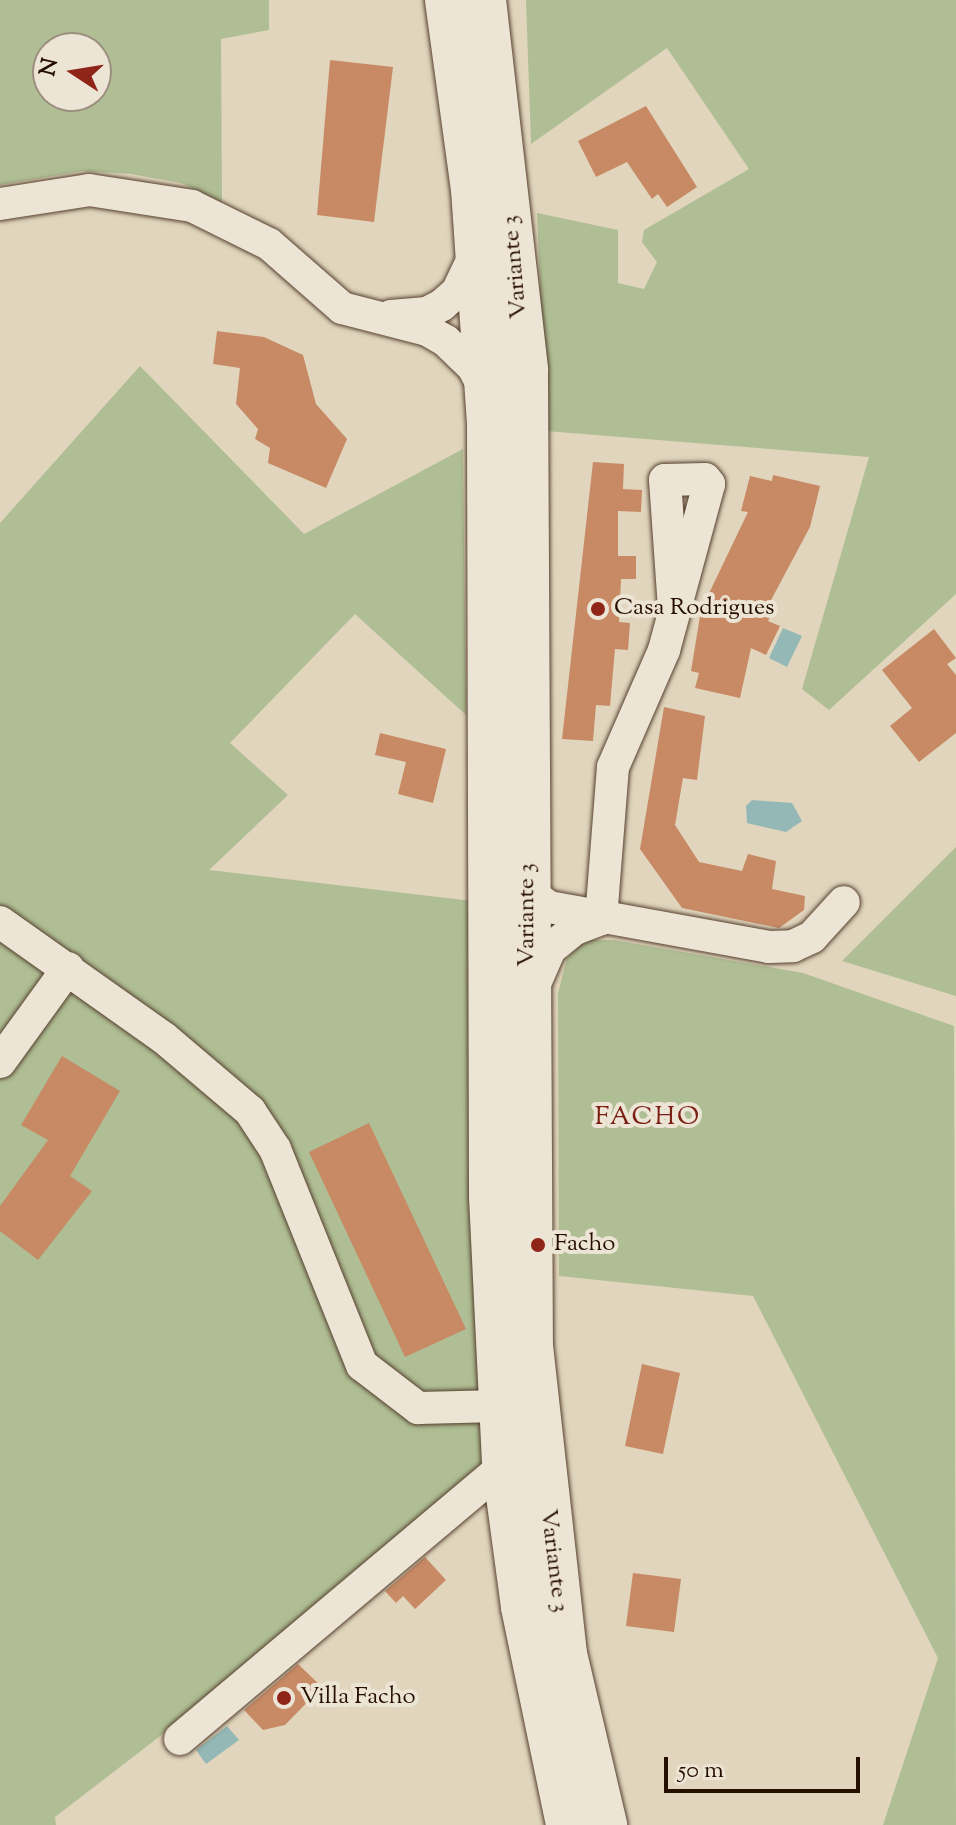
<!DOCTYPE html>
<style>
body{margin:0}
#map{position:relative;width:956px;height:1825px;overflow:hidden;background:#e1d5bd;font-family:"Sorts Mill Goudy",serif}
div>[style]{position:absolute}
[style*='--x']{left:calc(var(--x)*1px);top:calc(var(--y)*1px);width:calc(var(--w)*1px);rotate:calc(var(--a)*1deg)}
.green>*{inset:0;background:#afbe94}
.water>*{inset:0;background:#94b8b5}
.building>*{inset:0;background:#c78a65}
.roads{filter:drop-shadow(0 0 2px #56402f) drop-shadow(0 0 2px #56402f)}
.street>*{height:32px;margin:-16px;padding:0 16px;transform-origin:16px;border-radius:16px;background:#ece4d4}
.secondary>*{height:44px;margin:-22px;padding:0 22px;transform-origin:22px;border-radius:22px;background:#ece4d4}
.dots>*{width:22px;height:22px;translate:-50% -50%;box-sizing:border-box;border:4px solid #ece4d4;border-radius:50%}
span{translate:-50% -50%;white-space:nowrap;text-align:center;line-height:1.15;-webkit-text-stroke:8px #ece4d4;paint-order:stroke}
.street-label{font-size:24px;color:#270f00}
.poi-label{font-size:24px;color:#270f00}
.left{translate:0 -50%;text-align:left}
.neighbourhood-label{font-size:26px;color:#7a1f14;letter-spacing:2px}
.north{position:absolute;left:32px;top:32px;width:80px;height:80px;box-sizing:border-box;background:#ece4d4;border:2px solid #9d8f7f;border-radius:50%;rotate:282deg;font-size:22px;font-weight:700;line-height:32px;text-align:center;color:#270f00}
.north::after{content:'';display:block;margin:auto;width:28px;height:36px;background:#8f2418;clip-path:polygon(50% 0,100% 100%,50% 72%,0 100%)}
.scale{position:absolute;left:664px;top:1757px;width:196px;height:36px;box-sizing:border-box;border:4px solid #270f00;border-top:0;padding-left:10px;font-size:24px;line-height:28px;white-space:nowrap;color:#270f00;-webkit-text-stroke:6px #ece4d4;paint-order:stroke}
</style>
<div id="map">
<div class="green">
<div style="clip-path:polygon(evenodd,0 0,269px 0,269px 30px,221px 39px,222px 202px,181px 183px,131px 174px,82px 171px,0 185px,0 0,48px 48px,96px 48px,96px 96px,48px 96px,48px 48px)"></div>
<div style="clip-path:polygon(526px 0,956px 0,956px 594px,829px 710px,802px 689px,869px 457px,546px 431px,537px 213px,618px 230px,618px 283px,644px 289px,657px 262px,642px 242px,644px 230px,749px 169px,667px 48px,531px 144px)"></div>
<div style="clip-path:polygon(140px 366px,304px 534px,463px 449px,466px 715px,355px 614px,230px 743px,288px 795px,209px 870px,472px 901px,490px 1482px,55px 1817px,56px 1825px,0 1825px,0 523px)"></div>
<div style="clip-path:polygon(956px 847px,956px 996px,842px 961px)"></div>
<div style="clip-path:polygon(586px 940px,614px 940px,803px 973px,954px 1026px,956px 1825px,883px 1825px,938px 1658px,753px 1296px,559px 1276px,558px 993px,567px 958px)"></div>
</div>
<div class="water">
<div style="clip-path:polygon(783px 628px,802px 636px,787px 667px,769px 658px)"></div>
<div style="clip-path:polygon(752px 800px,792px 803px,802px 821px,786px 832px,747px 823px,746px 806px)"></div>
<div style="clip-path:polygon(227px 1726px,239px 1740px,206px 1764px,196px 1750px)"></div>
</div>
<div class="building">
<div style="clip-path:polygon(330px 60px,393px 67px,374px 222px,317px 215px)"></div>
<div style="clip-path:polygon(646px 106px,697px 187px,667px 207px,658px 194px,652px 199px,627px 162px,596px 177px,578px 141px)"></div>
<div style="clip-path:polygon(217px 331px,264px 337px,303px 355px,316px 404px,347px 439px,326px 488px,268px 463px,270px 448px,255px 439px,258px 429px,236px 404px,240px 368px,213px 364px)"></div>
<div style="clip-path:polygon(593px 462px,624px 464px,623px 489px,642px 490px,641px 512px,618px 511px,618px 556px,636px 556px,636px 579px,621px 579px,619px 622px,630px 623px,628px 650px,615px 649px,610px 706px,596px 705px,593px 741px,562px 739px)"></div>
<div style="clip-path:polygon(773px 475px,820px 486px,810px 527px,770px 602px,776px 605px,768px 621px,780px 626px,766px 655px,751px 648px,740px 698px,695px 688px,699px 673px,691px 671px,701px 610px,748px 512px,741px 511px,750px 476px,772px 481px)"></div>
<div style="clip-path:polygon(934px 629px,956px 658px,947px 664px,956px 675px,956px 733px,919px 762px,890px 726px,912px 708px,882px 670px)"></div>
<div style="clip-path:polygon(664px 707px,705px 716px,697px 780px,683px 778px,675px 825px,699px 862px,742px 871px,748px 854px,776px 861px,772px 889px,805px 896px,804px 910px,779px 928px,682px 908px,640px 849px)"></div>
<div style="clip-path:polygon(380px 733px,446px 749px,433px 803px,398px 794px,406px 762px,375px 755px)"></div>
<div style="clip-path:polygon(62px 1056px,120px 1091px,70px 1176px,92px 1191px,38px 1260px,0 1231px,0 1206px,48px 1140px,21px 1125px)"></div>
<div style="clip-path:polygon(369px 1123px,466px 1329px,405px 1357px,309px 1152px)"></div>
<div style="clip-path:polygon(642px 1364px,680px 1373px,663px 1454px,625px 1446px)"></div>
<div style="clip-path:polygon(425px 1557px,446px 1580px,415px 1609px,403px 1596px,396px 1603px,385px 1591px)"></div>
<div style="clip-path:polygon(633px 1573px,681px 1579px,674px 1632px,626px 1626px)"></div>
<div style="clip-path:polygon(298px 1664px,322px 1687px,285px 1725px,263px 1730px,244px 1710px)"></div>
</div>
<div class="roads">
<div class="street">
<div style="--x:0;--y:204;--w:90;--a:-8.9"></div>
<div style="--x:89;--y:190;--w:104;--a:8.8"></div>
<div style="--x:192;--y:206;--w:86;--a:26.3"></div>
<div style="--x:269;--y:244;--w:97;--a:41.2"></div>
<div style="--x:342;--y:308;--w:88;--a:14.5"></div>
<div style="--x:427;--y:330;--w:22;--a:30"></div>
<div style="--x:446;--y:341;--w:37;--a:44"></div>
<div style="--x:473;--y:367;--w:27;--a:63"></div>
<div style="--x:391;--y:316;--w:36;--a:-5"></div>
<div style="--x:427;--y:313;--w:17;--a:-28"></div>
<div style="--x:442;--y:305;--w:20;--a:-41"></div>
<div style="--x:457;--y:292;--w:44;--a:-64.6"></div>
<div style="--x:527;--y:877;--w:23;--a:65"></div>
<div style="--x:537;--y:898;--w:15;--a:37"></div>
<div style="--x:549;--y:907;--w:224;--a:10.3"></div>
<div style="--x:769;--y:947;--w:24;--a:-2"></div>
<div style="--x:793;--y:946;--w:21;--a:-25"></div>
<div style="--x:812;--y:937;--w:47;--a:-47.6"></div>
<div style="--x:601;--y:919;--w:152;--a:-85.5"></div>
<div style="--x:613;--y:767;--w:128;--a:-66.4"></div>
<div style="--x:664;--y:650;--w:172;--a:-74.8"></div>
<div style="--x:709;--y:484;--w:6;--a:-129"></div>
<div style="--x:705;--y:479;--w:40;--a:178.6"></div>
<div style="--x:665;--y:480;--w:129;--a:86"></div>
<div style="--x:0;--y:922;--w:201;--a:35.3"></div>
<div style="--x:164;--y:1038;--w:113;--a:40.3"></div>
<div style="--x:250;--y:1111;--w:45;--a:56.7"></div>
<div style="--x:275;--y:1149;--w:233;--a:68.1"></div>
<div style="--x:362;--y:1365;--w:71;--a:37.5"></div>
<div style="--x:418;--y:1408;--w:83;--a:-1.4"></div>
<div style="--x:534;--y:986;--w:40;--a:-66.6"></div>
<div style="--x:550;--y:949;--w:32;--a:-39"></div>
<div style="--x:575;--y:929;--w:28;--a:-21"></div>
<div style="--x:0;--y:1062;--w:116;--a:-54.1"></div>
<div style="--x:180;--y:1739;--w:424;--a:-40.1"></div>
</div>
<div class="secondary">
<div style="--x:447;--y:0;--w:191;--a:82.2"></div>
<div style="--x:473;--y:189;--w:237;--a:86.1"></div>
<div style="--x:489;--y:425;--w:772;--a:89.85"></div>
<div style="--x:491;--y:1197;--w:269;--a:87.2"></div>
<div style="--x:504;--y:1466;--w:142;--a:82.3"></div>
<div style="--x:523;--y:1607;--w:223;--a:78.3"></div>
<div style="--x:484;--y:0;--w:373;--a:83.5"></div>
<div style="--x:526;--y:371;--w:975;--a:89.71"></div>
<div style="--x:531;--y:1346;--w:310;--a:83.7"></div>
<div style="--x:565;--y:1654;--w:176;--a:76.8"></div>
</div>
</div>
<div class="dots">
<div style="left:598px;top:609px;background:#8f2418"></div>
<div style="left:538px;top:1245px;background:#8f2418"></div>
<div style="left:284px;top:1698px;background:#8f2418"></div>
</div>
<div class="street-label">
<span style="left:516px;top:267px;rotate:-95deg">Variante 3</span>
<span style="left:528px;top:915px;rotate:-90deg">Variante 3</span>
<span style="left:553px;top:1561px;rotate:83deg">Variante 3</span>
</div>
<div class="poi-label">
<span class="left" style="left:614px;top:609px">Casa Rodrigues</span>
<span class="left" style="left:554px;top:1245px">Facho</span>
<span class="left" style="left:300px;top:1698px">Villa Facho</span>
</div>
<div class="neighbourhood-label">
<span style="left:648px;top:1118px">FACHO</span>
</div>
<div class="north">N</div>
<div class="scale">50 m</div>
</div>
